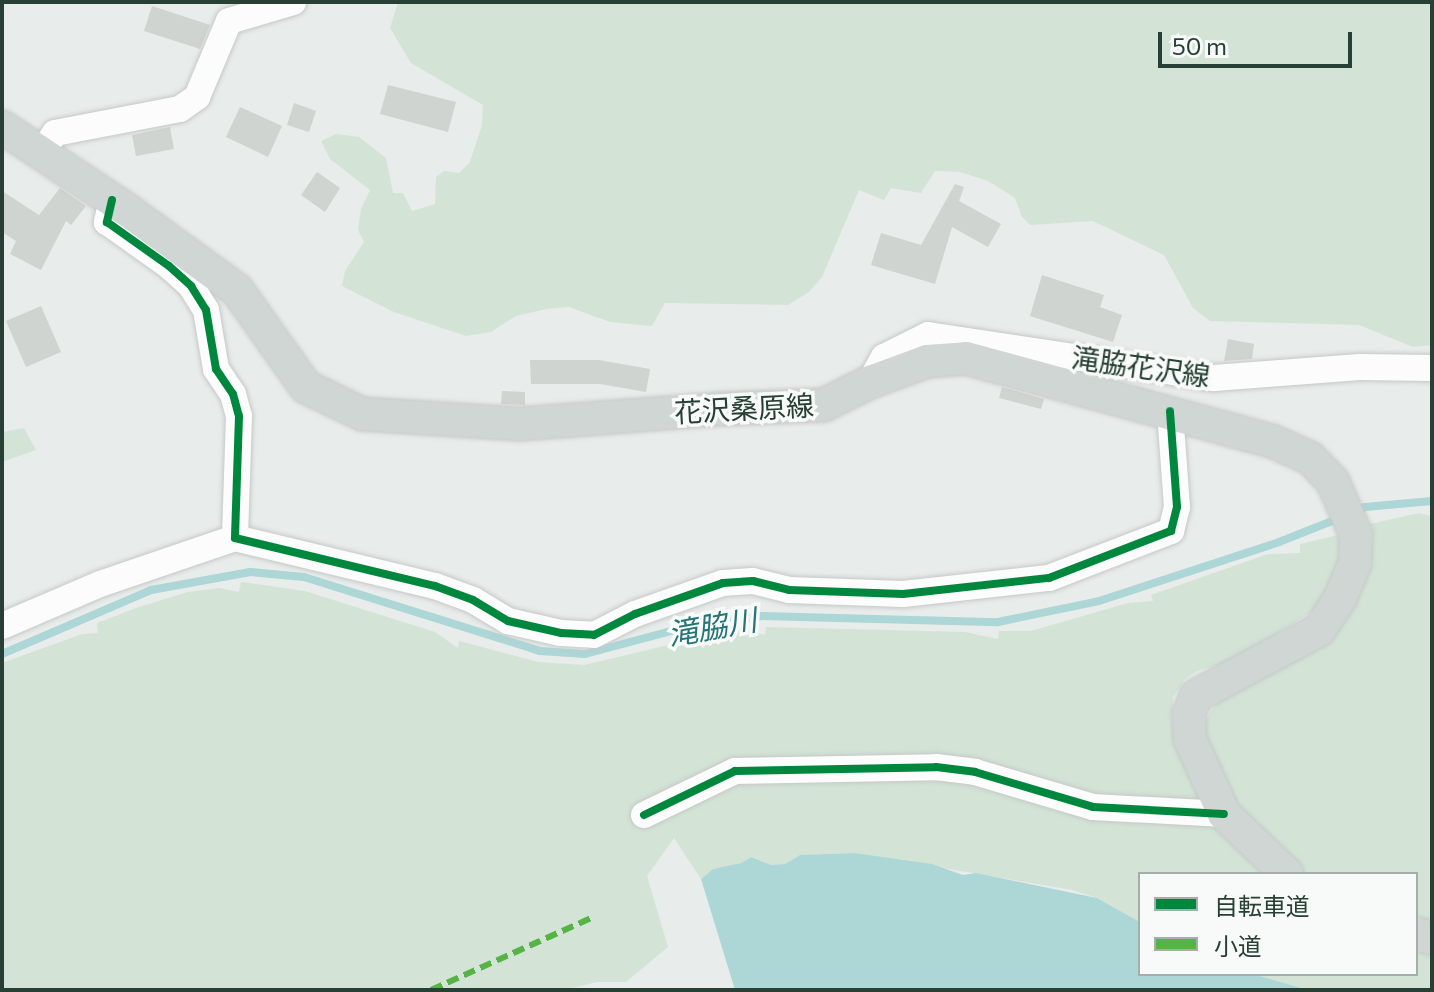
<!DOCTYPE html>
<meta charset="utf-8">
<style>
body{margin:0}
#map{position:relative;width:1434px;height:992px;overflow:hidden;background:#e8ecea;font-family:Commissioner,"Noto Sans JP",sans-serif}
div>[style]{position:absolute}
[style*='--x']{left:calc(var(--x)*1px);top:calc(var(--y)*1px);width:calc(var(--w)*1px);rotate:calc(var(--a)*1deg)}
.green>*{inset:0;background:#d3e4d6}
.water>*{inset:0;background:#add6d6}
.stream>*{height:8px;margin:-4px;padding:0 4px;transform-origin:4px;border-radius:4px;background:#add6d6}
.building>*{inset:0;background:#cfd4d1}
.roads{filter:drop-shadow(0 0 2px #c5c9c7) drop-shadow(0 0 2px #c5c9c7)}
.minor>*{height:26px;margin:-13px;padding:0 13px;transform-origin:13px;border-radius:13px;background:#fcfcfc}
.major>*{height:32px;margin:-16px;padding:0 16px;transform-origin:16px;border-radius:16px;background:#d0d6d4}
.quiet>*{height:6px;margin-top:-3px;transform-origin:0;background:repeating-linear-gradient(90deg,#56b346 0 12px,transparent 0 18px)}
.cycleway>*{height:8px;margin:-4px;padding:0 4px;transform-origin:4px;border-radius:4px;background:#00873e}
span{translate:-50% -50%;white-space:nowrap;text-align:center;line-height:1.15;-webkit-text-stroke:7px #f7faf8;paint-order:stroke}
.street-label{font-size:28px;color:#273f35}
.water-label{font-size:30px;color:#257476;font-style:italic}
.frame{position:absolute;inset:0;border:4px solid #273f35;pointer-events:none}
.legend{position:absolute;left:1138px;top:872px;width:280px;height:104px;box-sizing:border-box;background:#f7faf8;border:2px solid #a4afaa;margin:0;padding:10px 14px;list-style:none;font-size:24px;color:#273f35}
.legend li{display:flex;align-items:center;gap:16px;height:40px}
.legend b{width:40px;border:2px solid #a4afaa}
.scale{position:absolute;left:1158px;top:32px;width:194px;height:36px;box-sizing:border-box;border:4px solid #273f35;border-top:0;padding-left:10px;font-size:24px;line-height:28px;white-space:nowrap;color:#273f35;-webkit-text-stroke:6px #f7faf8;paint-order:stroke}
</style>
<div id="map">
<div class="green">
<div style="clip-path:polygon(398px 2px,1432px 2px,1432px 345px,1413px 347px,1359px 325px,1210px 321px,1193px 308px,1164px 255px,1093px 221px,1030px 225px,1022px 217px,1015px 198px,988px 181px,960px 172px,935px 171px,921px 193px,891px 188px,884px 200px,859px 190px,822px 277px,809px 292px,788px 305px,665px 303px,652px 326px,610px 322px,569px 307px,546px 309px,516px 316px,491px 332px,466px 336px,394px 312px,342px 286px,345px 271px,364px 242px,358px 230px,361px 209px,370px 190px,330px 159px,321px 141px,336px 134px,359px 137px,386px 158px,393px 193px,403px 193px,412px 211px,435px 204px,436px 177px,444px 171px,459px 173px,470px 162px,482px 125px,483px 105px,411px 63px,390px 28px)"></div>
<div style="clip-path:polygon(24px 428px,36px 450px,2px 462px,2px 432px)"></div>
<div style="clip-path:polygon(1419px 513px,1432px 516px,1432px 928px,1416px 924px,1416px 874px,1305px 874px,1237px 806px,1212px 768px,1203px 725px,1218px 700px,1337px 629px,1354px 607px,1362px 583px,1369px 559px,1370px 524px)"></div>
<div style="clip-path:polygon(1338px 535px,1344px 554px,1338px 572px,1318px 607px,1239px 659px,1197px 671px,1185px 679px,1173px 697px,1172px 720px,1214px 827px,1245px 843px,1268px 874px,1140px 874px,1140px 922px,1097px 898px,1072px 890px,854px 853px,800px 855px,785px 864px,771px 865px,751px 857px,741px 863px,713px 869px,701px 879px,674px 838px,647px 876px,668px 947px,626px 982px,597px 982px,565px 990px,2px 990px,2px 663px,82px 634px,98px 633px,97px 623px,136px 608px,188px 592px,219px 588px,239px 592px,241px 582px,305px 591px,435px 632px,458px 648px,459px 641px,538px 662px,584px 665px,741px 628px,765px 635px,766px 627px,965px 632px,998px 639px,999px 631px,1031px 631px,1128px 603px,1153px 601px,1151px 595px,1268px 554px,1300px 553px,1300px 544px)"></div>
<div style="clip-path:polygon(1416px 946px,1432px 950px,1432px 990px,1308px 990px,1253px 974px,1416px 974px)"></div>
</div>
<div class="water">
<div style="clip-path:polygon(854px 853px,932px 864px,963px 875px,976px 873px,1097px 898px,1140px 922px,1140px 974px,1253px 974px,1308px 990px,735px 990px,701px 879px,713px 869px,741px 863px,751px 857px,771px 865px,785px 864px,800px 855px)"></div>
</div>
<div class="stream">
<div style="--x:1354;--y:512;--w:12;--a:-24"></div>
<div style="--x:1365;--y:507;--w:67;--a:-5.1"></div>
<div style="--x:2;--y:654;--w:162;--a:-23.2"></div>
<div style="--x:151;--y:590;--w:101;--a:-10.3"></div>
<div style="--x:250;--y:572;--w:54;--a:5.3"></div>
<div style="--x:304;--y:577;--w:247;--a:17.4"></div>
<div style="--x:540;--y:651;--w:45;--a:3.8"></div>
<div style="--x:585;--y:654;--w:109;--a:-14.9"></div>
<div style="--x:690;--y:626;--w:73;--a:-7.9"></div>
<div style="--x:762;--y:616;--w:236;--a:1.5"></div>
<div style="--x:998;--y:622;--w:103;--a:-11.7"></div>
<div style="--x:1099;--y:601;--w:189;--a:-18.1"></div>
<div style="--x:1279;--y:542;--w:68;--a:-21.6"></div>
</div>
<div class="building">
<div style="clip-path:polygon(152px 6px,210px 25px,200px 49px,144px 31px)"></div>
<div style="clip-path:polygon(388px 85px,456px 102px,448px 132px,380px 114px)"></div>
<div style="clip-path:polygon(294px 103px,316px 111px,309px 132px,287px 125px)"></div>
<div style="clip-path:polygon(240px 107px,282px 126px,268px 157px,226px 137px)"></div>
<div style="clip-path:polygon(170px 127px,174px 149px,136px 156px,132px 135px)"></div>
<div style="clip-path:polygon(317px 172px,340px 188px,325px 212px,301px 195px)"></div>
<div style="clip-path:polygon(955px 184px,964px 187px,959px 201px,1001px 224px,988px 247px,952px 227px,935px 284px,871px 265px,881px 233px,921px 245px)"></div>
<div style="clip-path:polygon(60px 188px,86px 206px,71px 225px,66px 221px,41px 270px,10px 254px,16px 241px,2px 232px,2px 191px,39px 215px)"></div>
<div style="clip-path:polygon(1042px 275px,1104px 295px,1100px 307px,1122px 315px,1113px 342px,1030px 316px)"></div>
<div style="clip-path:polygon(41px 306px,61px 352px,26px 367px,6px 321px)"></div>
<div style="clip-path:polygon(1228px 339px,1254px 344px,1252px 359px,1224px 361px)"></div>
<div style="clip-path:polygon(530px 360px,599px 360px,650px 369px,646px 392px,600px 384px,531px 384px)"></div>
<div style="clip-path:polygon(1002px 387px,1044px 399px,1041px 409px,999px 398px)"></div>
<div style="clip-path:polygon(502px 391px,525px 392px,525px 405px,501px 404px)"></div>
</div>
<div class="roads">
<div class="minor">
<div style="--x:42;--y:152;--w:23;--a:-56"></div>
<div style="--x:55;--y:133;--w:127;--a:-10.9"></div>
<div style="--x:180;--y:109;--w:21;--a:-35"></div>
<div style="--x:197;--y:97;--w:82;--a:-67.2"></div>
<div style="--x:229;--y:21;--w:67;--a:-16.5"></div>
<div style="--x:112;--y:200;--w:23;--a:103"></div>
<div style="--x:107;--y:222;--w:76;--a:35.4"></div>
<div style="--x:169;--y:266;--w:30;--a:42"></div>
<div style="--x:191;--y:286;--w:28;--a:58"></div>
<div style="--x:206;--y:310;--w:60;--a:80.4"></div>
<div style="--x:216;--y:369;--w:30;--a:56"></div>
<div style="--x:233;--y:394;--w:23;--a:75"></div>
<div style="--x:239;--y:416;--w:122;--a:91.9"></div>
<div style="--x:235;--y:538;--w:206;--a:13.5"></div>
<div style="--x:435;--y:586;--w:40;--a:20.2"></div>
<div style="--x:473;--y:600;--w:41;--a:31"></div>
<div style="--x:508;--y:621;--w:54;--a:12.8"></div>
<div style="--x:561;--y:633;--w:33;--a:3"></div>
<div style="--x:594;--y:635;--w:46;--a:-27.1"></div>
<div style="--x:635;--y:614;--w:93;--a:-19.4"></div>
<div style="--x:723;--y:583;--w:30;--a:-4"></div>
<div style="--x:753;--y:581;--w:37;--a:14"></div>
<div style="--x:789;--y:590;--w:114;--a:2"></div>
<div style="--x:903;--y:594;--w:147;--a:-6.3"></div>
<div style="--x:1049;--y:578;--w:131;--a:-21.1"></div>
<div style="--x:1171;--y:531;--w:25;--a:-76"></div>
<div style="--x:1177;--y:507;--w:96;--a:-94.2"></div>
<div style="--x:870;--y:382;--w:29;--a:-61"></div>
<div style="--x:884;--y:357;--w:49;--a:-26.6"></div>
<div style="--x:928;--y:335;--w:289;--a:8.6"></div>
<div style="--x:1214;--y:378;--w:146;--a:-4.3"></div>
<div style="--x:1360;--y:367;--w:72;--a:0.8"></div>
<div style="--x:2;--y:626;--w:107;--a:-23.2"></div>
<div style="--x:100;--y:584;--w:143;--a:-18.8"></div>
<div style="--x:644;--y:815;--w:101;--a:-25.8"></div>
<div style="--x:735;--y:771;--w:201;--a:-1.1"></div>
<div style="--x:936;--y:767;--w:39;--a:7"></div>
<div style="--x:975;--y:772;--w:123;--a:16.5"></div>
<div style="--x:1093;--y:807;--w:131;--a:3.1"></div>
</div>
<div class="major">
<div style="--x:2;--y:127;--w:150;--a:33.6"></div>
<div style="--x:127;--y:210;--w:136;--a:36"></div>
<div style="--x:237;--y:290;--w:119;--a:54.6"></div>
<div style="--x:306;--y:387;--w:62;--a:25.7"></div>
<div style="--x:362;--y:414;--w:158;--a:3.6"></div>
<div style="--x:520;--y:424;--w:202;--a:-4.3"></div>
<div style="--x:721;--y:409;--w:103;--a:-2.2"></div>
<div style="--x:824;--y:405;--w:51;--a:-26.6"></div>
<div style="--x:870;--y:382;--w:61;--a:-20.2"></div>
<div style="--x:927;--y:361;--w:39;--a:-4"></div>
<div style="--x:966;--y:358;--w:317;--a:15.2"></div>
<div style="--x:1272;--y:441;--w:42;--a:24.1"></div>
<div style="--x:1310;--y:458;--w:33;--a:46"></div>
<div style="--x:1333;--y:482;--w:58;--a:66.5"></div>
<div style="--x:1356;--y:535;--w:28;--a:92"></div>
<div style="--x:1355;--y:563;--w:39;--a:113"></div>
<div style="--x:1340;--y:599;--w:37;--a:124"></div>
<div style="--x:1319;--y:630;--w:140;--a:151.8"></div>
<div style="--x:1196;--y:696;--w:19;--a:111"></div>
<div style="--x:1189;--y:714;--w:25;--a:88"></div>
<div style="--x:1190;--y:739;--w:82;--a:65.6"></div>
<div style="--x:1224;--y:814;--w:87;--a:43.6"></div>
<div style="--x:1416;--y:934;--w:16;--a:14"></div>
</div>
</div>
<div class="quiet">
<div style="--x:431;--y:990;--w:175;--a:-24.2"></div>
</div>
<div class="cycleway">
<div style="--x:112;--y:200;--w:23;--a:103"></div>
<div style="--x:107;--y:222;--w:76;--a:35.4"></div>
<div style="--x:169;--y:266;--w:30;--a:42"></div>
<div style="--x:191;--y:286;--w:28;--a:58"></div>
<div style="--x:206;--y:310;--w:60;--a:80.4"></div>
<div style="--x:216;--y:369;--w:30;--a:56"></div>
<div style="--x:233;--y:394;--w:23;--a:75"></div>
<div style="--x:239;--y:416;--w:122;--a:91.9"></div>
<div style="--x:235;--y:538;--w:206;--a:13.5"></div>
<div style="--x:435;--y:586;--w:40;--a:20.2"></div>
<div style="--x:473;--y:600;--w:41;--a:31"></div>
<div style="--x:508;--y:621;--w:54;--a:12.8"></div>
<div style="--x:561;--y:633;--w:33;--a:3"></div>
<div style="--x:594;--y:635;--w:46;--a:-27.1"></div>
<div style="--x:635;--y:614;--w:93;--a:-19.4"></div>
<div style="--x:723;--y:583;--w:30;--a:-4"></div>
<div style="--x:753;--y:581;--w:37;--a:14"></div>
<div style="--x:789;--y:590;--w:114;--a:2"></div>
<div style="--x:903;--y:594;--w:147;--a:-6.3"></div>
<div style="--x:1049;--y:578;--w:131;--a:-21.1"></div>
<div style="--x:1171;--y:531;--w:25;--a:-76"></div>
<div style="--x:1177;--y:507;--w:96;--a:-94.2"></div>
<div style="--x:644;--y:815;--w:101;--a:-25.8"></div>
<div style="--x:735;--y:771;--w:201;--a:-1.1"></div>
<div style="--x:936;--y:767;--w:39;--a:7"></div>
<div style="--x:975;--y:772;--w:123;--a:16.5"></div>
<div style="--x:1093;--y:807;--w:131;--a:3.1"></div>
</div>
<div class="street-label">
<span style="left:1141px;top:366px;rotate:8deg">滝脇花沢線</span>
<span style="left:744px;top:408px;rotate:-3deg">花沢桑原線</span>
</div>
<div class="water-label">
<span style="left:712px;top:626px;rotate:-10deg">滝脇川</span>
</div>
<div class="frame"></div>
<ul class="legend">
<li><b style="height:10px;background:#00873e"></b>自転車道</li>
<li><b style="height:10px;background:#56b346"></b>小道</li>
</ul>
<div class="scale">50 m</div>
</div>
